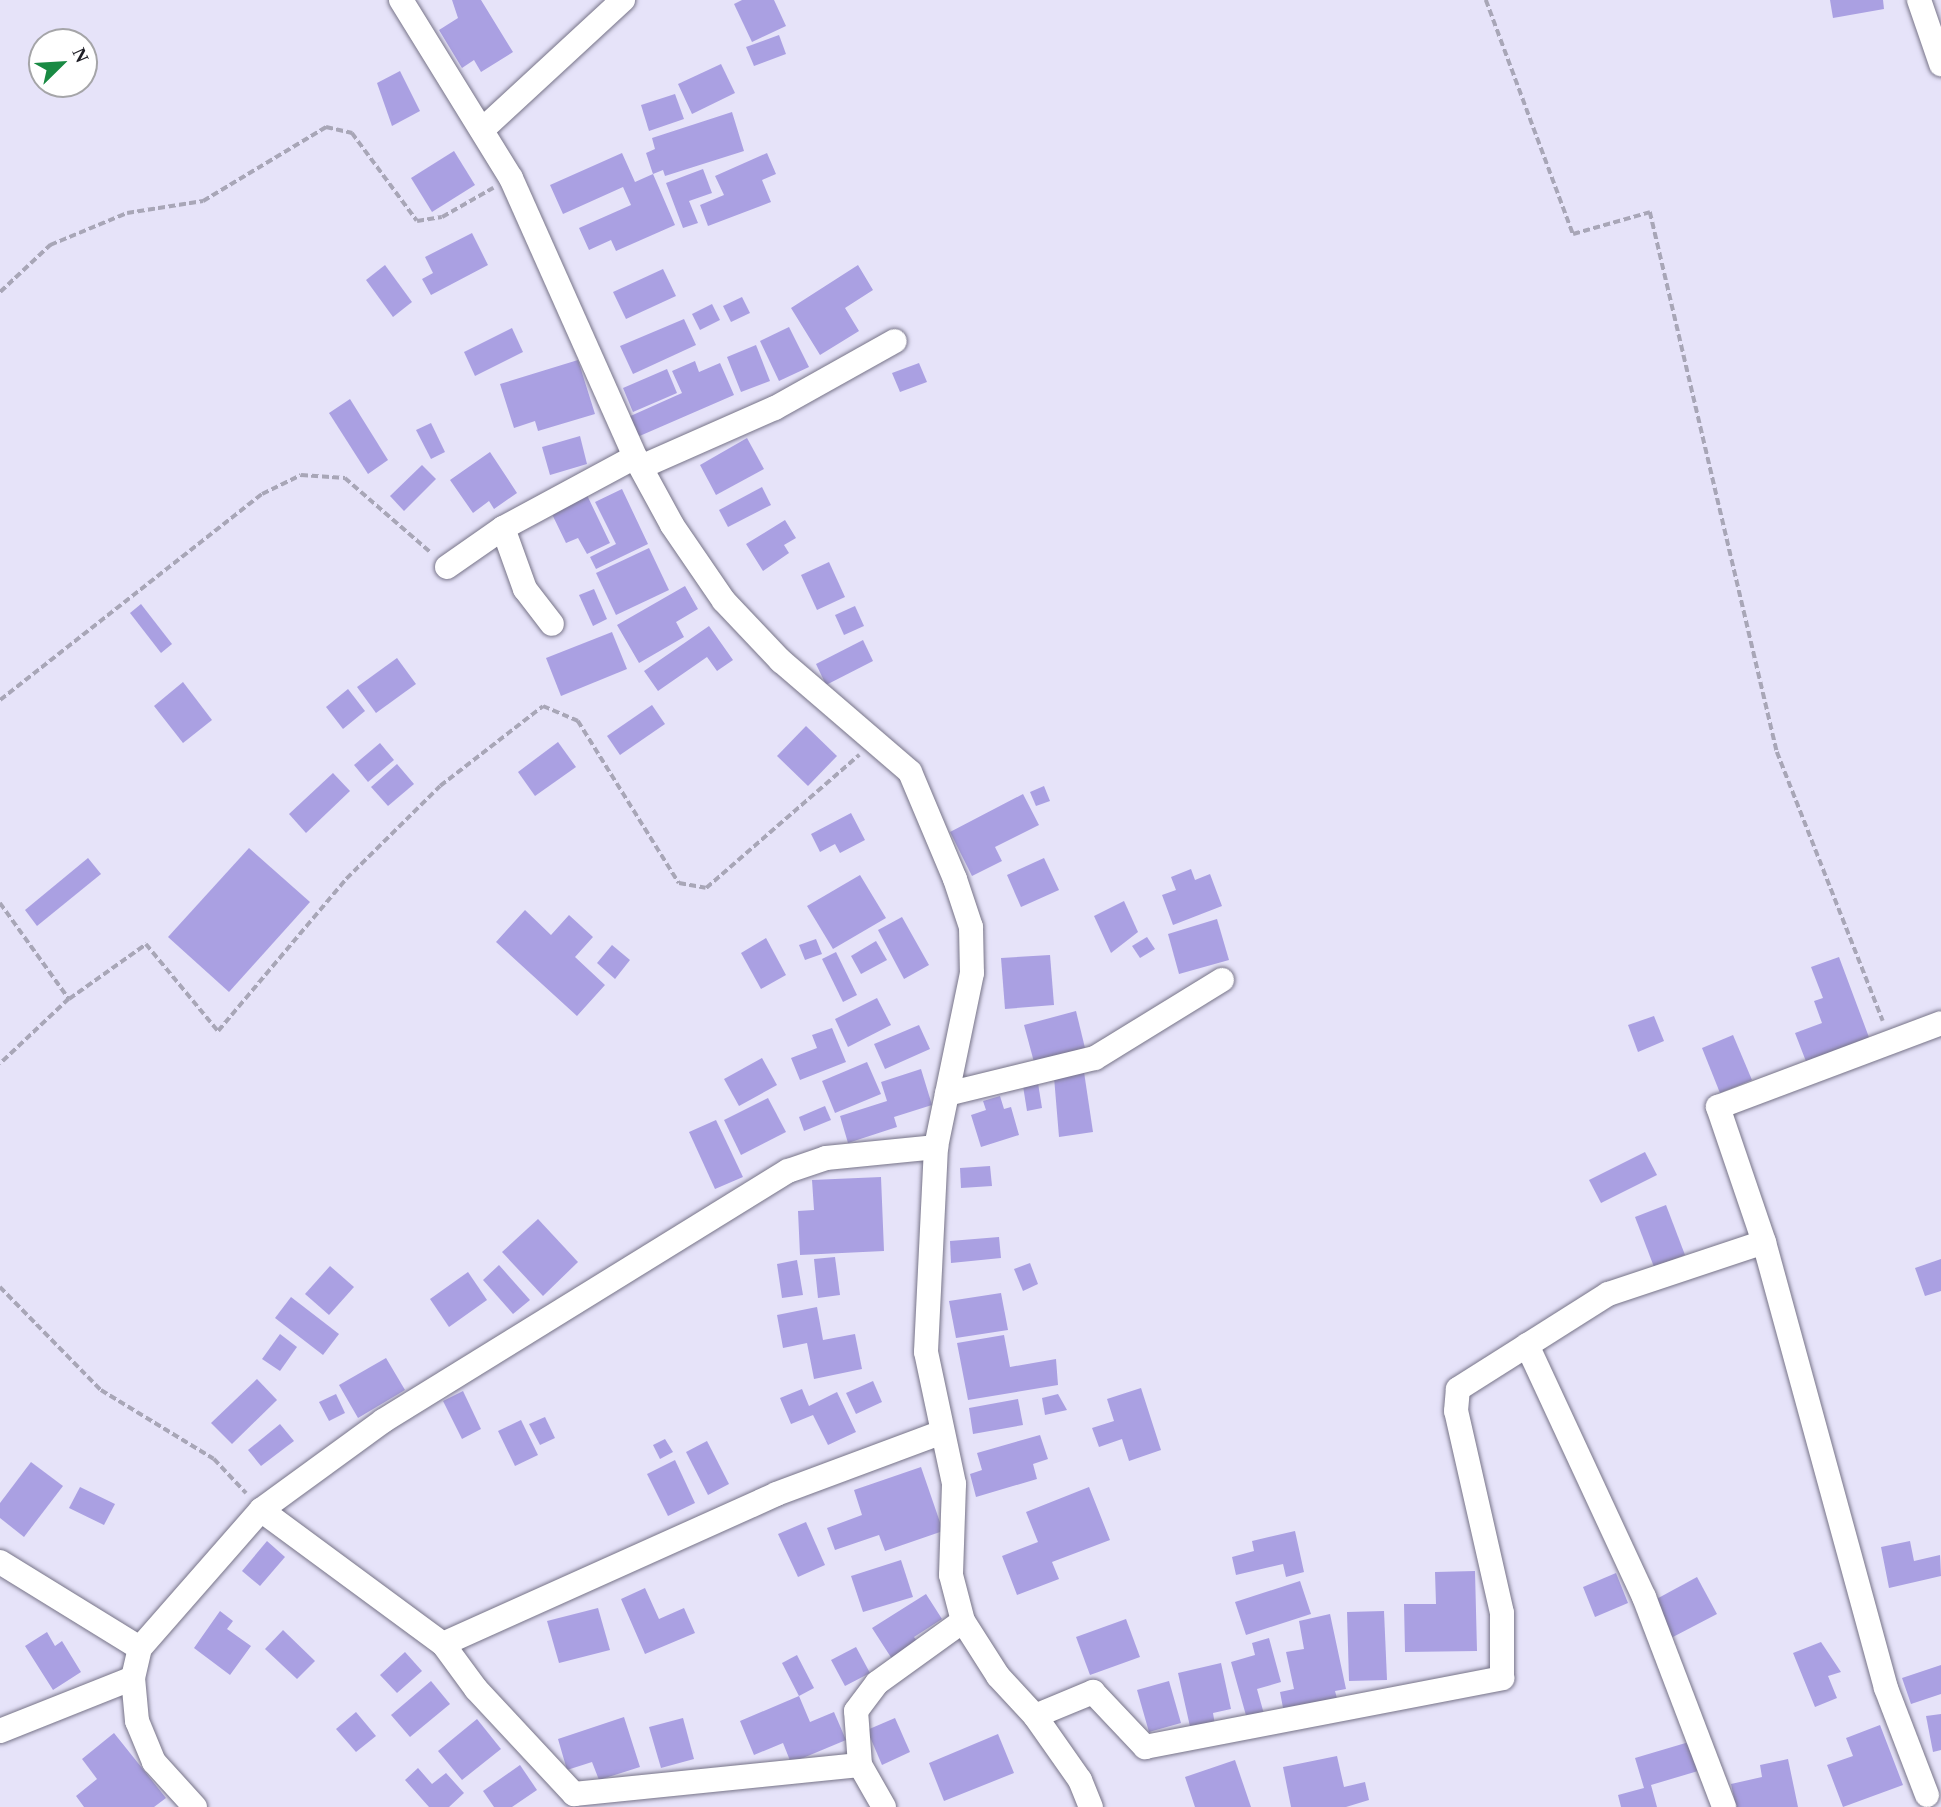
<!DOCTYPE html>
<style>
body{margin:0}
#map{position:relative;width:1941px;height:1807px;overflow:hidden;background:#e6e3f9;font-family:"Times New Roman",serif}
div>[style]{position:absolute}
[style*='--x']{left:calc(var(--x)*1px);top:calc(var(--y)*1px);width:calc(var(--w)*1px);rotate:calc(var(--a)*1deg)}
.building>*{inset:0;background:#aaa0e2}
.path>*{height:3.5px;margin-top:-1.75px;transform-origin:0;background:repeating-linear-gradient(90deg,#a8a6b7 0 7px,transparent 0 10.5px)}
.roads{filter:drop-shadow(0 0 2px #777488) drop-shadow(0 0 2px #777488)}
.minor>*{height:24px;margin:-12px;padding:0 12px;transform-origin:12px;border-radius:12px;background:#fff}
span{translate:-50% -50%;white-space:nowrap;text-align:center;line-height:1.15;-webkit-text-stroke:5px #fff;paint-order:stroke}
.north{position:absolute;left:28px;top:28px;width:70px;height:70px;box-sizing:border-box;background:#fff;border:2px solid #a5a5a8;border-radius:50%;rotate:66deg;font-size:19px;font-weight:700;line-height:28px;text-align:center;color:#1f1e26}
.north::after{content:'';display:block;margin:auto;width:24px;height:32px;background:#198a43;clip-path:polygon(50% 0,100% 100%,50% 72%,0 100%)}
</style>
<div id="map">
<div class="building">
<div style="clip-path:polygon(452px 0,481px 0,513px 52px,481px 72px,474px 60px,462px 68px,439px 30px,458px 18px)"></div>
<div style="clip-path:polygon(742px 0,774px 0,786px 26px,752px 42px,734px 4px)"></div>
<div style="clip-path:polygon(1830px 0,1883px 0,1884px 9px,1833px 18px)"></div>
<div style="clip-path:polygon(779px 35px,786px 54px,754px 66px,746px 47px)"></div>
<div style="clip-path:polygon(721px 64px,735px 93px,692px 114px,678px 84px)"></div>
<div style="clip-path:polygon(400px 71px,420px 111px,392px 126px,377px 83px)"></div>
<div style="clip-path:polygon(675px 94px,684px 119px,649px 131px,641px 105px)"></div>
<div style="clip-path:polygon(732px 112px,744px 151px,665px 176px,663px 170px,653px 174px,646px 153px,655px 149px,652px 138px)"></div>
<div style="clip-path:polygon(454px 151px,475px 185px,432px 212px,411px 178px)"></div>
<div style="clip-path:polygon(622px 153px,635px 182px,653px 174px,675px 225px,616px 251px,611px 240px,589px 250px,579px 228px,631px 205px,623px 187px,563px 214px,550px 185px)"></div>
<div style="clip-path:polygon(767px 153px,776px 174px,762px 180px,771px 202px,708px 226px,700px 205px,724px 195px,715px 176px)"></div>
<div style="clip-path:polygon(703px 169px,712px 193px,689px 201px,698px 223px,683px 228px,666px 183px)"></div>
<div style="clip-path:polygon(472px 233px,488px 265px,431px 295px,422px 279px,433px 273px,425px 257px)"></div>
<div style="clip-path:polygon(385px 265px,412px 302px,393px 317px,366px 280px)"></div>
<div style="clip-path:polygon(858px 265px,873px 290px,845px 308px,859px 331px,820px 355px,791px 308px)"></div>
<div style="clip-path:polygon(663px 269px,676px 296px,626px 319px,613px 292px)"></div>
<div style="clip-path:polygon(742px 297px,750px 313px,731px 322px,723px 306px)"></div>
<div style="clip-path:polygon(712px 304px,720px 320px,700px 330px,692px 314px)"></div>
<div style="clip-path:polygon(684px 319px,696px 345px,633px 374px,620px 346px)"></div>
<div style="clip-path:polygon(789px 327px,809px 367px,779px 381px,760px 341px)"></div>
<div style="clip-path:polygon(512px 328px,523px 352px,475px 376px,464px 352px)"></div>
<div style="clip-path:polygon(756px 345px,770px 381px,741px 392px,727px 357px)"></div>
<div style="clip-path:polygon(578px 360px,595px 414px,538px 431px,535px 421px,514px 428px,500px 384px)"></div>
<div style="clip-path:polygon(695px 361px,699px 372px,720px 363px,734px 395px,635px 438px,626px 418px,682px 393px,672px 371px)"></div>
<div style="clip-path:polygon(919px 363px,927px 382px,900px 392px,892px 373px)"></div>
<div style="clip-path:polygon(667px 369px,677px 393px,633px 412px,623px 388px)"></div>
<div style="clip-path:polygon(350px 399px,388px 460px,368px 474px,329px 413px)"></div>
<div style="clip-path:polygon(431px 423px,445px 452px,431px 459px,416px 430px)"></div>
<div style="clip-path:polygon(580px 436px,587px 464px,550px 475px,542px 447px)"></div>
<div style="clip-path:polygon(747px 438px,764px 469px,716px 495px,700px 465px)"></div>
<div style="clip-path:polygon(490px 452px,517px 493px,494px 509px,489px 501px,473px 513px,450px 480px)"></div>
<div style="clip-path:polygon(422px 465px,436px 479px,404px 511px,390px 496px)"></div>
<div style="clip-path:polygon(762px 487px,771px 505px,728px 527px,719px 510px)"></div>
<div style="clip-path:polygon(622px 489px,648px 544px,596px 569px,590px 557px,616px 544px,595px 502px)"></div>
<div style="clip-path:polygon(586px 493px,610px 543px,587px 554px,578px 538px,566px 543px,550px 510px)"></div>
<div style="clip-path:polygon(785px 520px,796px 538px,784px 545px,789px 553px,763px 571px,746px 544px)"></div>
<div style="clip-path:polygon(649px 548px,669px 590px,616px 615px,596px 573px)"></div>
<div style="clip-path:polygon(829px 562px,845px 597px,817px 610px,801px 575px)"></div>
<div style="clip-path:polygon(685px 586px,698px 609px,676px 622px,684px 637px,639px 663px,617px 625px)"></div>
<div style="clip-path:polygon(594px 589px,607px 619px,593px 626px,579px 595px)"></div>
<div style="clip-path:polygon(141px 604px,172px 644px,161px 653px,130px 613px)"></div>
<div style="clip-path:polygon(855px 606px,864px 626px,844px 635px,835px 615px)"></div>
<div style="clip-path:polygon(709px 626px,733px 660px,717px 671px,707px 657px,658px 691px,644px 671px)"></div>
<div style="clip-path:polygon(612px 632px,627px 669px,561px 696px,546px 658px)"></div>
<div style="clip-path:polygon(863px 640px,873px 661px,826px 685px,816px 664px)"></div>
<div style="clip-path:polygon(397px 658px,416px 684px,376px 713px,357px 687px)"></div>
<div style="clip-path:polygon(183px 682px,212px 720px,183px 743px,154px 706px)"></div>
<div style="clip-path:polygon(348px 689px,365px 711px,343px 729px,326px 707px)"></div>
<div style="clip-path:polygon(652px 705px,665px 724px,620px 755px,607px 736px)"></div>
<div style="clip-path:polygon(806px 726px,837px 756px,808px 786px,777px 756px)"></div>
<div style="clip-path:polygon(558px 742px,576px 767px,535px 796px,518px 772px)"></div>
<div style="clip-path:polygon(380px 743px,394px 760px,368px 782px,354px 765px)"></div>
<div style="clip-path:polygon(397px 764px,414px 784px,388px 806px,371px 787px)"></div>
<div style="clip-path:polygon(333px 773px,350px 791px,306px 833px,289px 814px)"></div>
<div style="clip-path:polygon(1044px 786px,1050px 801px,1036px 806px,1030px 792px)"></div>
<div style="clip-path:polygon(1023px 794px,1039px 825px,995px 847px,1002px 861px,972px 876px,950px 832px)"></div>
<div style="clip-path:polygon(851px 813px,865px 840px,840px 853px,835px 844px,820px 852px,811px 834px)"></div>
<div style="clip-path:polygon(249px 848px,310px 902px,229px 992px,168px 937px)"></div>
<div style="clip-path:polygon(88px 858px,101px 874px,37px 926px,25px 910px)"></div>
<div style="clip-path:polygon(1044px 858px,1059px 890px,1021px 907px,1007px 875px)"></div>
<div style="clip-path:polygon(1191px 869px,1195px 880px,1210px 874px,1222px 906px,1173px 925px,1162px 895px,1176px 890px,1171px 877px)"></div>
<div style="clip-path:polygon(860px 875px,886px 918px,833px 949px,807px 906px)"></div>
<div style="clip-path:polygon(1124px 901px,1138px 932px,1111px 953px,1094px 916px)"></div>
<div style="clip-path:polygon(525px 910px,551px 935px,569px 915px,593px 937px,575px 957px,605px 985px,577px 1016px,496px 942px)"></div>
<div style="clip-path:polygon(902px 917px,929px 965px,904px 979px,878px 930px)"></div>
<div style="clip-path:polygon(1217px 919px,1229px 960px,1179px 974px,1168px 934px)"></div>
<div style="clip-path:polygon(1147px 937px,1155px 949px,1140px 958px,1132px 946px)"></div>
<div style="clip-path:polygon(766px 938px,786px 975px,761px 989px,741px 953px)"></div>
<div style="clip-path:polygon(816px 939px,822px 954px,805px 960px,799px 945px)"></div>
<div style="clip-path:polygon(876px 941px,887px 960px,861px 974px,851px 956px)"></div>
<div style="clip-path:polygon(612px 945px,630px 960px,615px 979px,597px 963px)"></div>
<div style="clip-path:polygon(836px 952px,857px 995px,843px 1002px,822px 959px)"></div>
<div style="clip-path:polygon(1050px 955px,1054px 1005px,1005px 1009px,1001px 958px)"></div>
<div style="clip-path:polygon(1839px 957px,1870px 1040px,1807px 1064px,1795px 1033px,1822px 1023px,1814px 1001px,1823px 998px,1811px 967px)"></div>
<div style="clip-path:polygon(877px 998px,891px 1025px,848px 1047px,835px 1019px)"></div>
<div style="clip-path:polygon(1076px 1011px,1085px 1048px,1034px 1062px,1024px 1025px)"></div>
<div style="clip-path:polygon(1654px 1016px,1664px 1041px,1638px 1052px,1628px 1025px)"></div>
<div style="clip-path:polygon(919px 1025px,930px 1049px,885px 1069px,874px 1044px)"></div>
<div style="clip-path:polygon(832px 1028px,846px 1062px,800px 1080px,791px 1058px,817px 1048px,812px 1035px)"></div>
<div style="clip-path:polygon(1733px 1035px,1752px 1080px,1720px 1093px,1702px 1048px)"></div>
<div style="clip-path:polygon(762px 1058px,777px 1085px,739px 1106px,724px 1079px)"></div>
<div style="clip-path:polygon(867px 1062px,881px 1094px,835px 1113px,822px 1081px)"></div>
<div style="clip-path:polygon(921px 1069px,932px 1105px,894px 1117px,897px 1127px,848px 1143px,840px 1116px,887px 1101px,881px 1082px)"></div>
<div style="clip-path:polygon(1084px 1072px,1093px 1132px,1059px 1137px,1054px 1077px)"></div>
<div style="clip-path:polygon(1038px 1083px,1042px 1108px,1027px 1111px,1023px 1086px)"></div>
<div style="clip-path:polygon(1000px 1096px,1004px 1109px,1011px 1107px,1019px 1135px,981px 1147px,971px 1115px,986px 1110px,983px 1101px)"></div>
<div style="clip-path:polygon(768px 1098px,786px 1132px,741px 1155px,724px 1120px)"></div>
<div style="clip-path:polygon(825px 1106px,831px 1120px,804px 1131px,799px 1117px)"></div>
<div style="clip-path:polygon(716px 1120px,743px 1177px,715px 1189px,689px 1132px)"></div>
<div style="clip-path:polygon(1645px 1152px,1657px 1175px,1601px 1203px,1589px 1180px)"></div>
<div style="clip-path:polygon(990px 1166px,992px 1186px,961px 1188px,960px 1168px)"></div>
<div style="clip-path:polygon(881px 1177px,884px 1251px,800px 1255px,798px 1211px,814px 1210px,812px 1180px)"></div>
<div style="clip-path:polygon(1666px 1205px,1685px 1255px,1654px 1267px,1635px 1217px)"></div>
<div style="clip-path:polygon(538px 1219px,578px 1262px,543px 1296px,502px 1252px)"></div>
<div style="clip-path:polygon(999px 1237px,1001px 1258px,951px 1263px,950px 1241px)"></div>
<div style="clip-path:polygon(835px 1257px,840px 1295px,818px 1298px,814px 1259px)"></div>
<div style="clip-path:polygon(1941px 1259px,1941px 1291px,1925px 1296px,1915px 1268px)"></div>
<div style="clip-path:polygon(797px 1260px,803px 1295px,782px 1298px,777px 1264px)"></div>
<div style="clip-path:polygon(1030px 1263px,1038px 1284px,1023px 1291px,1014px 1269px)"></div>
<div style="clip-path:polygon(499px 1265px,530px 1300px,513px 1314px,483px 1280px)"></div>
<div style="clip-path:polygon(330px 1266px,354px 1287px,329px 1315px,305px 1294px)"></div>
<div style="clip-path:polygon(468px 1272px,487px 1300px,449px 1327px,430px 1299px)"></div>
<div style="clip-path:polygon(1001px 1293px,1008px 1330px,956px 1338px,949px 1301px)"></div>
<div style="clip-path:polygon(291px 1297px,339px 1334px,323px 1355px,275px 1318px)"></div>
<div style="clip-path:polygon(817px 1307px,823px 1340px,855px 1334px,862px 1369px,814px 1379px,807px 1343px,783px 1348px,777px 1315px)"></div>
<div style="clip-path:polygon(280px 1334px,297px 1347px,280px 1371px,262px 1359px)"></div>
<div style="clip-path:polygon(1004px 1335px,1010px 1367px,1056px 1359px,1058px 1385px,968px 1400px,957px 1343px)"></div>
<div style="clip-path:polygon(386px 1358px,405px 1390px,358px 1418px,339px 1385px)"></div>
<div style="clip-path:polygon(257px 1379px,277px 1400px,232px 1444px,211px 1423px)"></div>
<div style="clip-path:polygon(873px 1381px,882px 1402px,856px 1414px,846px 1393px)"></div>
<div style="clip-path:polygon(1141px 1388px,1161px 1450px,1129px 1461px,1122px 1439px,1099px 1447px,1092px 1428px,1114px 1421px,1107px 1399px)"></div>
<div style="clip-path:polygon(802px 1389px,809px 1406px,837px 1392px,856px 1432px,828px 1445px,813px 1415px,791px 1424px,780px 1398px)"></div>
<div style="clip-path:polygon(463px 1391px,481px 1429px,462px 1439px,443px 1401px)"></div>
<div style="clip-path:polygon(336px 1394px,345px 1413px,329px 1421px,319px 1402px)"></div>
<div style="clip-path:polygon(1058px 1394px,1067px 1410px,1045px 1415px,1042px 1398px)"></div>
<div style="clip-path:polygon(1018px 1399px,1023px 1425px,973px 1434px,969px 1408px)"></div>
<div style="clip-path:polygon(545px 1417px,555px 1438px,540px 1445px,529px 1424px)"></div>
<div style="clip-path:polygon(521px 1420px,538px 1455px,515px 1466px,498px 1431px)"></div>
<div style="clip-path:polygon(280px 1424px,294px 1441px,261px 1466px,248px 1450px)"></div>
<div style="clip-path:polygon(1040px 1435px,1048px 1459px,1033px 1464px,1037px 1479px,976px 1497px,970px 1474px,982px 1470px,977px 1453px)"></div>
<div style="clip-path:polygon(665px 1439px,673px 1452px,660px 1459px,653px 1445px)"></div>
<div style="clip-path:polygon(707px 1441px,729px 1484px,708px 1495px,686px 1452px)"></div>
<div style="clip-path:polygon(675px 1460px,695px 1503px,668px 1516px,647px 1474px)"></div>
<div style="clip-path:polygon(31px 1462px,63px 1486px,24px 1537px,0 1518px,0 1503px)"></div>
<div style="clip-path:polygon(921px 1467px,943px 1531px,885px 1551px,879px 1535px,835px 1550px,827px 1528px,862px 1515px,854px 1490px)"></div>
<div style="clip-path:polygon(80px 1487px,115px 1504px,104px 1525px,69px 1508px)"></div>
<div style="clip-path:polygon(1089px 1487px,1110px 1540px,1052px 1562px,1059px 1579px,1017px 1595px,1002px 1556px,1038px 1542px,1026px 1512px)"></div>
<div style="clip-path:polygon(806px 1522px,825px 1565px,798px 1577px,778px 1534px)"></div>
<div style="clip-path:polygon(1295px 1531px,1304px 1572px,1286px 1577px,1283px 1564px,1236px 1575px,1232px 1557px,1254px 1551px,1252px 1541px)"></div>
<div style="clip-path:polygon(267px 1541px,285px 1557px,260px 1586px,242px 1571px)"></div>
<div style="clip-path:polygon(1910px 1541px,1914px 1561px,1940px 1555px,1941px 1576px,1889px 1588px,1881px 1547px)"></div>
<div style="clip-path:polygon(901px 1560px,913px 1597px,863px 1612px,851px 1576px)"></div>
<div style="clip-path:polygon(1475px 1571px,1477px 1651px,1405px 1652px,1404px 1604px,1436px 1604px,1435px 1572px)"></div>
<div style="clip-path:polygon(1616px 1573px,1628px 1603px,1595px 1617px,1583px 1587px)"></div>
<div style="clip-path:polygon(1697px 1577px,1717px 1614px,1671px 1638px,1651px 1602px)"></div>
<div style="clip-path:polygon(1300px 1581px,1311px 1614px,1246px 1635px,1235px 1602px)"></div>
<div style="clip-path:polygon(645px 1588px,659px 1619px,684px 1608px,695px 1633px,645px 1654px,621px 1599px)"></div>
<div style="clip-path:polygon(926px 1594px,942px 1619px,914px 1637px,920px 1645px,894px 1662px,872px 1628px)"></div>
<div style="clip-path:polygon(598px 1608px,610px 1650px,559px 1663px,547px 1621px)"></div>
<div style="clip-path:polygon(220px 1611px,233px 1621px,227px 1629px,251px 1646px,230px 1675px,194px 1648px)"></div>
<div style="clip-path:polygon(1384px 1611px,1387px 1680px,1349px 1681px,1347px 1612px)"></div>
<div style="clip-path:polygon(1330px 1614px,1346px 1689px,1335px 1691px,1338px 1702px,1284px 1713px,1280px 1692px,1294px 1689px,1286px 1652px,1304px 1649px,1299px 1621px)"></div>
<div style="clip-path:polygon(1126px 1619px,1140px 1657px,1090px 1675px,1076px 1637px)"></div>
<div style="clip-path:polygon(283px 1630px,315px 1661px,297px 1679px,265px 1649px)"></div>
<div style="clip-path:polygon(47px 1632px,55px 1646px,62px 1641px,81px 1672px,53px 1690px,25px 1646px)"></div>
<div style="clip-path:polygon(1269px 1638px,1281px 1682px,1257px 1689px,1264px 1714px,1247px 1719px,1231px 1662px,1255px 1655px,1252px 1643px)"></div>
<div style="clip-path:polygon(1821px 1642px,1841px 1672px,1828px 1676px,1837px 1698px,1815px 1707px,1793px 1653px)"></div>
<div style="clip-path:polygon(856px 1647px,870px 1673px,845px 1686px,831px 1660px)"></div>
<div style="clip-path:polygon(405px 1652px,422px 1671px,397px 1693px,380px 1675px)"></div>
<div style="clip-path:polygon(797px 1655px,814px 1688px,799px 1696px,782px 1663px)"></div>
<div style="clip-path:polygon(1221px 1663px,1231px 1709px,1213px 1713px,1215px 1725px,1191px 1731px,1178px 1673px)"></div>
<div style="clip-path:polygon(1941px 1665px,1941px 1694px,1911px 1704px,1902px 1678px)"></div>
<div style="clip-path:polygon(431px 1681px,450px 1704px,410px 1737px,391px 1715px)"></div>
<div style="clip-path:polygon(1169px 1681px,1181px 1723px,1149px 1732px,1137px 1690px)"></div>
<div style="clip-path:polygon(799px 1696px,810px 1722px,834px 1712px,846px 1740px,791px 1763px,783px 1743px,754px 1755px,740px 1721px)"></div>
<div style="clip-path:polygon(356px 1712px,376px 1736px,356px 1752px,336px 1729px)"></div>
<div style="clip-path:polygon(1941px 1714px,1941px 1750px,1933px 1752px,1926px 1716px)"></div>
<div style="clip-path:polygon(624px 1717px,640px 1767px,599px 1780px,592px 1762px,567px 1770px,558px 1739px)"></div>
<div style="clip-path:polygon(683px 1718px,694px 1759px,661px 1768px,649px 1727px)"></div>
<div style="clip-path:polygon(895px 1718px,910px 1752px,882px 1765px,867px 1730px)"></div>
<div style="clip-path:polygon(477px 1719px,501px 1749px,462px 1780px,438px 1751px)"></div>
<div style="clip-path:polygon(1880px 1725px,1903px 1785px,1843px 1807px,1827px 1765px,1853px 1756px,1846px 1738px)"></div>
<div style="clip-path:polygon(114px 1733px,166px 1798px,154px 1807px,84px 1807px,76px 1796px,97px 1779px,82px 1759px)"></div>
<div style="clip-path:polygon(998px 1734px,1014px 1773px,944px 1801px,929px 1763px)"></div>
<div style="clip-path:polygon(1689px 1742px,1698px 1771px,1651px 1785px,1657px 1807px,1621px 1807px,1618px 1795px,1644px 1788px,1635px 1758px)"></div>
<div style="clip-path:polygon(1337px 1756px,1344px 1787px,1365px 1782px,1369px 1800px,1346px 1807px,1291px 1807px,1283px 1767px)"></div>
<div style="clip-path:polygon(1788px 1759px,1798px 1807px,1736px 1807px,1731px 1784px,1762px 1777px,1760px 1765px)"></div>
<div style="clip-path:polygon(1235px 1760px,1251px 1807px,1195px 1807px,1185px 1777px)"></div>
<div style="clip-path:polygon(520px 1765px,537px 1790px,512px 1807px,494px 1807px,483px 1791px)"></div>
<div style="clip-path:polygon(418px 1768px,432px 1784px,446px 1773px,464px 1793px,449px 1807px,429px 1807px,405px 1780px)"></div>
</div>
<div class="path">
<div style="--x:1486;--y:0;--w:250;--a:69.6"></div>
<div style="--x:1573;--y:234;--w:80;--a:-15.9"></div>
<div style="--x:1650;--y:212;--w:555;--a:76.77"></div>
<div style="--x:1777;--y:752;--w:289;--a:68.5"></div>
<div style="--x:0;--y:292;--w:69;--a:-43.2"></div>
<div style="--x:50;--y:245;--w:83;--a:-22.6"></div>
<div style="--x:127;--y:213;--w:77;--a:-9"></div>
<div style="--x:203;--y:201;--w:144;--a:-31"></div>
<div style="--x:326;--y:127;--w:27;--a:13"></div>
<div style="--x:352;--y:133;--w:109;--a:53.5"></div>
<div style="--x:417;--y:221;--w:25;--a:-9"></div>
<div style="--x:442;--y:217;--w:59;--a:-29.6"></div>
<div style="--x:0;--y:700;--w:333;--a:-38.2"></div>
<div style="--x:262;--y:494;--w:43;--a:-26"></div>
<div style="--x:301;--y:475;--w:44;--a:3.9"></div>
<div style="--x:345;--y:478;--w:113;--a:41"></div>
<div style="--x:0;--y:903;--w:118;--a:54.3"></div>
<div style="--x:69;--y:999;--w:95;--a:136.7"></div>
<div style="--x:69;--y:999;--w:95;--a:-35.5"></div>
<div style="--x:146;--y:944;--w:113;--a:50.4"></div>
<div style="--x:218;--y:1031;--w:199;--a:-49.9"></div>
<div style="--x:346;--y:879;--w:132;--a:-44.7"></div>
<div style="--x:440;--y:786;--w:130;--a:-37.8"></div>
<div style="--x:543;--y:706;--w:38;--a:23"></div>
<div style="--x:578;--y:721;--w:191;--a:58.1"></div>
<div style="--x:679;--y:883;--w:27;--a:10"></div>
<div style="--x:706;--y:888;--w:203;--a:-41"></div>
<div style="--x:0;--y:1287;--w:144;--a:45.6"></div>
<div style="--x:101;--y:1390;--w:132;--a:31.4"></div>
<div style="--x:214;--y:1459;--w:47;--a:46.7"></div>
</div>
<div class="roads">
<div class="minor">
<div style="--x:401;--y:0;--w:209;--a:58.3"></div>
<div style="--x:511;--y:178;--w:305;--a:66"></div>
<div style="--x:635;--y:457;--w:77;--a:61.4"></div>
<div style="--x:672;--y:525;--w:92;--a:55.6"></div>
<div style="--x:724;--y:601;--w:83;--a:46.5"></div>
<div style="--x:781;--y:661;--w:170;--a:40.7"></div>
<div style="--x:910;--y:772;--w:116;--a:67.2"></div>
<div style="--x:955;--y:879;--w:51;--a:71.6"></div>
<div style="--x:971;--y:927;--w:46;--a:88.8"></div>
<div style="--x:972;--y:973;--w:178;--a:101.7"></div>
<div style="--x:936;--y:1147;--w:205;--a:92.8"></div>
<div style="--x:926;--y:1352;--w:135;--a:78"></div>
<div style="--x:954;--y:1484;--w:91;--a:91.9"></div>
<div style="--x:951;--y:1575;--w:48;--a:75.4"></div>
<div style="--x:963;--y:1621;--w:65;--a:57.5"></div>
<div style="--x:998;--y:1676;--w:54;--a:47.2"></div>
<div style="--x:1035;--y:1716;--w:78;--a:54.9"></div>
<div style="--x:1080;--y:1780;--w:29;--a:68"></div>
<div style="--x:1919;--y:0;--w:68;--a:71"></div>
<div style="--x:482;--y:130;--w:192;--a:-42.7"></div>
<div style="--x:641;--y:467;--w:146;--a:-23.8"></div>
<div style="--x:775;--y:408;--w:137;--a:-29.2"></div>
<div style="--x:503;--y:528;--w:65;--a:70.2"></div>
<div style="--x:525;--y:589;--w:44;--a:52.4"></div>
<div style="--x:447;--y:567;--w:68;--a:-34.9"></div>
<div style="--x:503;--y:528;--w:150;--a:-28.3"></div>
<div style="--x:947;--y:1094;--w:152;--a:-13.7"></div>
<div style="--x:1095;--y:1058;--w:149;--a:-31.6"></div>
<div style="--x:1527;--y:1345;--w:278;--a:65.1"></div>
<div style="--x:1644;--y:1597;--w:225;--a:69.1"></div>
<div style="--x:261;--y:1510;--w:226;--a:36.4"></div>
<div style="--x:443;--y:1644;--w:365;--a:-24.2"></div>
<div style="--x:776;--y:1494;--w:175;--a:-20.4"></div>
<div style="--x:0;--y:1562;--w:164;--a:31.6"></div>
<div style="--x:443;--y:1644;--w:56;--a:53.7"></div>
<div style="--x:476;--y:1689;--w:144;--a:47"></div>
<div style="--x:574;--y:1794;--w:287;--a:-5.8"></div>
<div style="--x:1035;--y:1716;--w:63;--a:-22.5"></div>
<div style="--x:1093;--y:1692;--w:76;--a:46.6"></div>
<div style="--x:1145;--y:1747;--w:364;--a:-10.9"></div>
<div style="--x:1502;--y:1678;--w:65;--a:-90"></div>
<div style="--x:1502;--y:1613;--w:207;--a:-102.8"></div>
<div style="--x:1456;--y:1411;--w:22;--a:-85"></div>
<div style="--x:1458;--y:1389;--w:178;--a:-32.3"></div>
<div style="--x:1608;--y:1294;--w:164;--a:-18.4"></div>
<div style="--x:0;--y:1731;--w:143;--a:-21.7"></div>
<div style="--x:1927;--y:1795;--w:115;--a:-111"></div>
<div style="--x:1886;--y:1688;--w:462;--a:-105.3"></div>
<div style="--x:1764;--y:1242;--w:143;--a:-108.8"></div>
<div style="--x:1718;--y:1107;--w:238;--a:-20.6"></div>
<div style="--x:195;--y:1807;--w:61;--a:-132.3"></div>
<div style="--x:154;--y:1762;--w:44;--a:-112.5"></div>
<div style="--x:137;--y:1721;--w:43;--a:-95.3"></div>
<div style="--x:133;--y:1678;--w:31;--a:-77"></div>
<div style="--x:140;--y:1648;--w:184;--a:-48.8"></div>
<div style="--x:261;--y:1510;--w:151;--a:-36.1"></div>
<div style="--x:383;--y:1421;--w:476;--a:-31.7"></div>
<div style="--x:788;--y:1171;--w:40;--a:-18.9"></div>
<div style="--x:826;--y:1158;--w:111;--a:-5.7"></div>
<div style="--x:884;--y:1807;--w:48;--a:-119.7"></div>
<div style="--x:860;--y:1765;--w:54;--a:-94.2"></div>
<div style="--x:856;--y:1711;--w:35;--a:-53"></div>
<div style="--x:877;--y:1683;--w:106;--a:-35.8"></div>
</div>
</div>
<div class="north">N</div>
</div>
